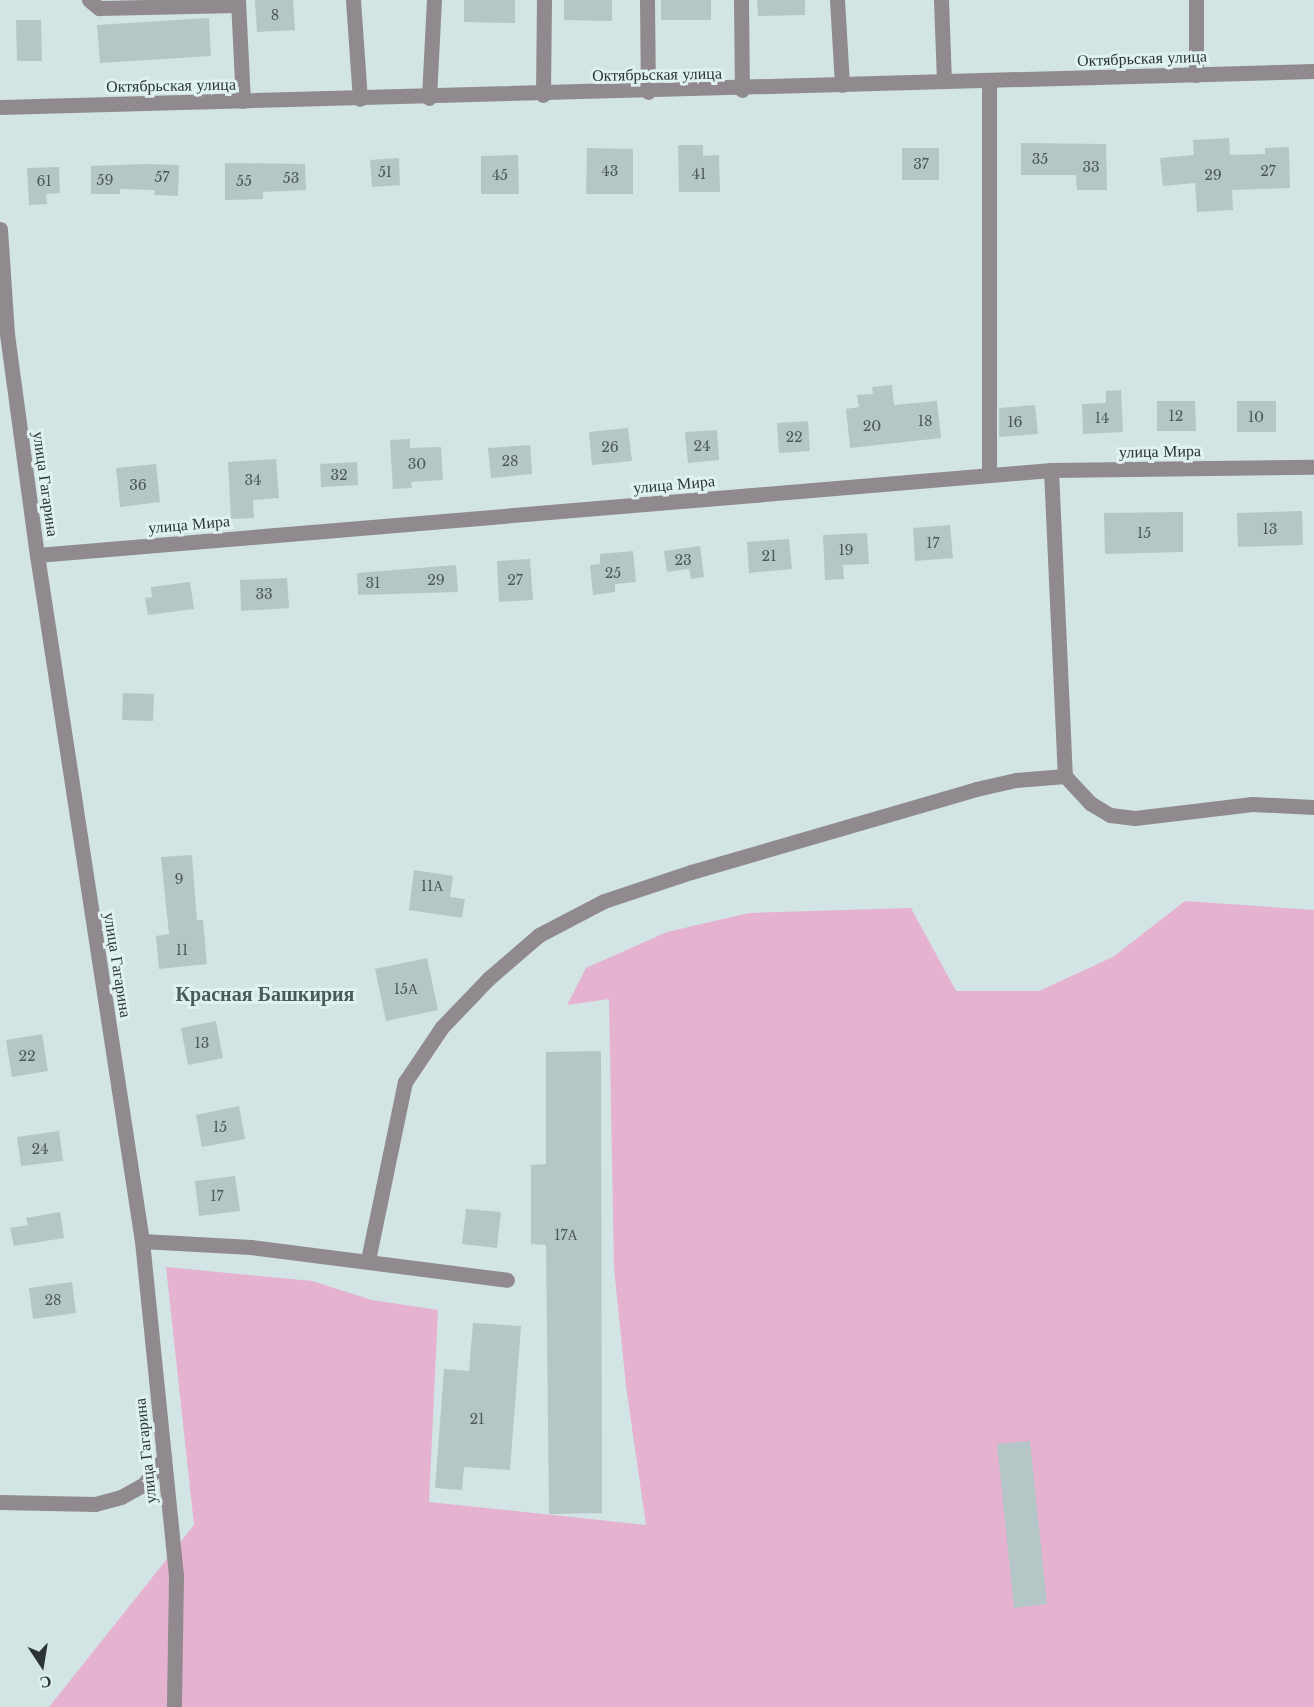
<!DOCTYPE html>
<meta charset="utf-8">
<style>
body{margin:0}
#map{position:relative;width:1314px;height:1707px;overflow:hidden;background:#d2e4e4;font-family:"Libre Baskerville",serif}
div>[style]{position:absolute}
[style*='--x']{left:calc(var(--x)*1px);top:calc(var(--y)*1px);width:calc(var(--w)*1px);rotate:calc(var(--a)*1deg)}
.green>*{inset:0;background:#e5b2d0}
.building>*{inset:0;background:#b5c6c6}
.minor>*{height:15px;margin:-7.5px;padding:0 7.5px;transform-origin:7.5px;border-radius:7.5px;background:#908a8e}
span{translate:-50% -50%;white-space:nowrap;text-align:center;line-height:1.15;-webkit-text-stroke:6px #dff1f1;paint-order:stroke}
.number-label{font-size:14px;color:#4f5858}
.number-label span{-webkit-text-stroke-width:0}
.street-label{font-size:16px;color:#2d3434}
.quarter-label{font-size:20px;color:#4b5a5a;font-weight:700}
.north{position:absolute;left:12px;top:1635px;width:60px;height:60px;-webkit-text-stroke:4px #dff1f1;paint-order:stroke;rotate:168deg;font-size:16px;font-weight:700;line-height:24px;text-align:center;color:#2d3434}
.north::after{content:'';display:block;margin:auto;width:21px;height:27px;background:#2d3434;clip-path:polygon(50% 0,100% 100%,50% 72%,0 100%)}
</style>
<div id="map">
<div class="green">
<div style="clip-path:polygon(1185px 901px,1314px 910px,1314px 1707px,49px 1707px,194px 1525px,166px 1267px,312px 1281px,372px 1300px,438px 1310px,429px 1502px,646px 1525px,626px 1386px,614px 1268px,609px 999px,567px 1005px,586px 968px,667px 932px,749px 913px,911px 908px,956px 991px,1039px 991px,1113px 957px)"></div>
</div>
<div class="building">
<div style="clip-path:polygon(255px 0,293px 0,295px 30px,257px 32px)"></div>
<div style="clip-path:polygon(464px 0,515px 0,515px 23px,464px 22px)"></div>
<div style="clip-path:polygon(564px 0,612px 0,612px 21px,564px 20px)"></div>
<div style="clip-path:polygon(661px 0,711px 0,711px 20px,661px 20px)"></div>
<div style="clip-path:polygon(757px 0,805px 0,805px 15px,758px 16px)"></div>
<div style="clip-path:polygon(209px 18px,211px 56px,100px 63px,97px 25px)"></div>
<div style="clip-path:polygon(16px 20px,41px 20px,42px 61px,17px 61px)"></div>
<div style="clip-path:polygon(1229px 138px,1230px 155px,1265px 154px,1265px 148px,1289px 147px,1290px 188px,1232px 190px,1233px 210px,1197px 212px,1195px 183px,1163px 186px,1160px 158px,1194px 155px,1193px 140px)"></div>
<div style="clip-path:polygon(1021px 143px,1106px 144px,1107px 190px,1077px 190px,1076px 175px,1021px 175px)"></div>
<div style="clip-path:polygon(678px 145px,703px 145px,703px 156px,719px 155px,720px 192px,679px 192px)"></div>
<div style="clip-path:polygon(587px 148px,633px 149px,633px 194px,586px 194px)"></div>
<div style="clip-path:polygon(902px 148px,939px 148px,939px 180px,902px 180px)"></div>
<div style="clip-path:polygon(518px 155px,519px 194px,481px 194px,481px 156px)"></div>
<div style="clip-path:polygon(399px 158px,400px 185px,372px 187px,370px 160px)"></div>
<div style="clip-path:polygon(225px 163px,305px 164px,306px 190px,263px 192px,263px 199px,225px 200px)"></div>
<div style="clip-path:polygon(145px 164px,179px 165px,178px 196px,154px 195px,155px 190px,120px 189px,120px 194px,91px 194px,91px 166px)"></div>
<div style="clip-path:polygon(59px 167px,60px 193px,46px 194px,47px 204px,29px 205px,27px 168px)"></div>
<div style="clip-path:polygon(892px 385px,894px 405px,937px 401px,941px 438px,850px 448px,846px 409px,859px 407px,857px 395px,873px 394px,872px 387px)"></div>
<div style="clip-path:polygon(1121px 390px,1123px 432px,1083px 434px,1082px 404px,1106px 403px,1106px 391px)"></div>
<div style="clip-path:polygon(1157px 401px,1195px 401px,1196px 431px,1157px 431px)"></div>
<div style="clip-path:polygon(1237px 401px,1276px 401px,1276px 432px,1237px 432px)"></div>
<div style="clip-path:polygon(1035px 405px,1038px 434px,999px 437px,999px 408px)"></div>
<div style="clip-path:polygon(808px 421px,810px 451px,779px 453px,777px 423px)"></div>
<div style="clip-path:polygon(628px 428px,632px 461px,592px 465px,589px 432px)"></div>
<div style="clip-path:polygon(717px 430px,719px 460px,688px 463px,685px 432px)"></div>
<div style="clip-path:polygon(410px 439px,410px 448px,441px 447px,443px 480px,411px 482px,412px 488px,393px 489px,390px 440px)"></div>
<div style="clip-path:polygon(530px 445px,532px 474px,491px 478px,488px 448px)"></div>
<div style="clip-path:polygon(276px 459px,279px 498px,253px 500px,254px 518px,231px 519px,228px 462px)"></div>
<div style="clip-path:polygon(357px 462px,358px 485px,321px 487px,320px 464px)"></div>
<div style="clip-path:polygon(156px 464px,160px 502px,120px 507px,116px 468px)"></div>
<div style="clip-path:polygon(1302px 511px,1303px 545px,1238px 547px,1237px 513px)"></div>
<div style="clip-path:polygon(1183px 512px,1183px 552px,1105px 554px,1104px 513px)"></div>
<div style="clip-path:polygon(950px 525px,953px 558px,915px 561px,913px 528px)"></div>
<div style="clip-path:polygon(867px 533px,869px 564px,843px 565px,844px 579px,825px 580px,823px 535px)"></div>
<div style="clip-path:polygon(789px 539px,792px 569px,749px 573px,747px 542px)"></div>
<div style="clip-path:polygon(700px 546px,704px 577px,691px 579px,689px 569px,667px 572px,664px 551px)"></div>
<div style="clip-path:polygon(633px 551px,636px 582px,615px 584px,615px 592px,593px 595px,590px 565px,600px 564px,600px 554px)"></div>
<div style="clip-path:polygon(530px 559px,533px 600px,499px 602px,497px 561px)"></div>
<div style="clip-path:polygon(456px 565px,458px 592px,358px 595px,357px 573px)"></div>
<div style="clip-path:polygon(287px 578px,289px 608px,241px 611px,240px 580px)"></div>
<div style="clip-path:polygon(190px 582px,194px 609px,148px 615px,145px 598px,152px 597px,151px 587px)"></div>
<div style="clip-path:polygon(123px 693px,154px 694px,153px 721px,122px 720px)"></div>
<div style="clip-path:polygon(192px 855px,197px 920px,203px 920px,207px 964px,159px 969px,156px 936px,169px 934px,161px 857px)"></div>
<div style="clip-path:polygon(414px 870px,453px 876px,450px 897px,465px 899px,462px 918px,409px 910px)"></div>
<div style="clip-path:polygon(427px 958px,438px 1010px,386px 1021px,375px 969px)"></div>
<div style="clip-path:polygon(216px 1021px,223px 1058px,188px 1065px,181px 1028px)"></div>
<div style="clip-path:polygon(42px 1034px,48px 1071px,12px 1077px,6px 1040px)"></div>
<div style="clip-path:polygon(601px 1051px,602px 1513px,549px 1514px,546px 1245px,531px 1244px,531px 1165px,546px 1164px,546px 1052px)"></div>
<div style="clip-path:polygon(239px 1106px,245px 1139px,202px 1147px,196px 1115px)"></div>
<div style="clip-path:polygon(59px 1131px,63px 1161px,21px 1166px,17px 1137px)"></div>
<div style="clip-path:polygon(235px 1176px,240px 1211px,199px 1216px,195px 1181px)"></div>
<div style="clip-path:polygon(466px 1209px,501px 1212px,497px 1248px,462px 1244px)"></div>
<div style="clip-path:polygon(60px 1212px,64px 1238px,14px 1246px,10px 1228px,28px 1225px,26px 1218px)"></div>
<div style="clip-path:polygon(72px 1282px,76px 1313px,33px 1319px,29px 1288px)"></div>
<div style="clip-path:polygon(473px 1323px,521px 1326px,510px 1470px,464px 1467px,462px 1490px,435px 1488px,444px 1369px,469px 1371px)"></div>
<div style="clip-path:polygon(1030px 1441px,1047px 1604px,1014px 1608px,997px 1444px)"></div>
</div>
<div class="minor">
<div style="--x:89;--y:0;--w:13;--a:39"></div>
<div style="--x:99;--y:8;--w:139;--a:-1.2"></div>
<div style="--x:238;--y:0;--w:101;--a:87.2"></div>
<div style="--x:353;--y:0;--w:99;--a:86"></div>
<div style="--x:647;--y:0;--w:92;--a:89.4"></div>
<div style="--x:741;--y:0;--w:90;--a:89.4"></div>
<div style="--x:837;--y:0;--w:85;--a:86.6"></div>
<div style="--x:941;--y:0;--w:81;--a:87.9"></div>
<div style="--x:1196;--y:0;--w:75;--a:90"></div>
<div style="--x:543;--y:95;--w:95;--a:-89.4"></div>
<div style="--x:429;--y:98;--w:98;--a:-87.1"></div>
<div style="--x:0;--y:107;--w:1314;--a:-1.57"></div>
<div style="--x:0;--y:229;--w:105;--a:86.2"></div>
<div style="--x:7;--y:334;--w:223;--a:82.3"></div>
<div style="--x:37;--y:555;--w:694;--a:81.3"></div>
<div style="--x:142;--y:1241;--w:337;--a:84.2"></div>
<div style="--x:176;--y:1576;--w:131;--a:90.9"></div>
<div style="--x:1051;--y:470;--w:306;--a:87.4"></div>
<div style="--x:1065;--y:776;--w:37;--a:47"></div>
<div style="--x:1090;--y:803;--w:23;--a:31"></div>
<div style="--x:1110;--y:815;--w:25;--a:7"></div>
<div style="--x:1135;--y:818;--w:118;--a:-6.8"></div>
<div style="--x:1252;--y:804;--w:62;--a:2.8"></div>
<div style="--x:989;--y:475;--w:395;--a:-90"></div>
<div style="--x:37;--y:555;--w:1018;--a:-4.79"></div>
<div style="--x:1051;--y:470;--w:263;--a:-0.7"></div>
<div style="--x:142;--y:1241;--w:109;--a:3.2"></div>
<div style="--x:251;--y:1247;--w:258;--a:7.3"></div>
<div style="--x:368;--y:1260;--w:182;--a:-78.3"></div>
<div style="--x:405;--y:1082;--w:66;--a:-56.1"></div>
<div style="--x:442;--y:1027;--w:66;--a:-46.2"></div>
<div style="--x:488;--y:979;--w:67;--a:-40.8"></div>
<div style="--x:539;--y:935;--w:73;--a:-27.6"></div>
<div style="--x:604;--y:901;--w:92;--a:-18.4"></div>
<div style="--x:691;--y:872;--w:297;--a:-16.2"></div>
<div style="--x:976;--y:789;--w:41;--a:-12.7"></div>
<div style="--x:1016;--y:780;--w:49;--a:-4.7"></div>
<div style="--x:0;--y:1502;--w:95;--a:1.2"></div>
<div style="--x:95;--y:1504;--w:27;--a:-15"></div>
<div style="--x:121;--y:1497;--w:26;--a:-29"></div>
<div style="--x:144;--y:1484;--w:33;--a:-52"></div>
</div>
<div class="number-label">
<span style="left:275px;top:15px">8</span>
<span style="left:1040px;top:159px">35</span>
<span style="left:921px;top:164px">37</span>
<span style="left:1091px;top:167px">33</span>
<span style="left:610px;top:171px">43</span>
<span style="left:1268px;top:171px">27</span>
<span style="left:385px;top:172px">51</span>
<span style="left:699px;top:174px">41</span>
<span style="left:500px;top:175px">45</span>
<span style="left:1213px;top:175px">29</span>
<span style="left:162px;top:177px">57</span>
<span style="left:291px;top:178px">53</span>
<span style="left:105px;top:180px">59</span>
<span style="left:44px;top:181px">61</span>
<span style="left:244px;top:181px">55</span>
<span style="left:1176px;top:416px">12</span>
<span style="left:1256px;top:417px">10</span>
<span style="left:1102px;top:418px">14</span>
<span style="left:925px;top:421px">18</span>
<span style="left:1015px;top:422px">16</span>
<span style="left:872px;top:426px">20</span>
<span style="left:794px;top:437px">22</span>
<span style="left:702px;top:446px">24</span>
<span style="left:610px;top:447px">26</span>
<span style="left:510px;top:461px">28</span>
<span style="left:417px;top:464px">30</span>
<span style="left:339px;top:475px">32</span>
<span style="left:253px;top:480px">34</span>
<span style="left:138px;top:485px">36</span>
<span style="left:1270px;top:529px">13</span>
<span style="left:1144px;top:533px">15</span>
<span style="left:933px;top:543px">17</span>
<span style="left:846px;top:550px">19</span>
<span style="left:769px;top:556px">21</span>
<span style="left:683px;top:560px">23</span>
<span style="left:613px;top:573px">25</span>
<span style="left:436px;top:580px">29</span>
<span style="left:515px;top:580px">27</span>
<span style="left:373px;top:583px">31</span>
<span style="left:264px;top:594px">33</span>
<span style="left:179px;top:879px">9</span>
<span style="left:432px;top:886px">11А</span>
<span style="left:182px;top:950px">11</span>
<span style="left:406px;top:989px">15А</span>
<span style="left:202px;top:1043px">13</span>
<span style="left:27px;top:1056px">22</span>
<span style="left:220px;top:1127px">15</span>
<span style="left:40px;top:1149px">24</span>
<span style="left:217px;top:1196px">17</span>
<span style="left:566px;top:1235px">17А</span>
<span style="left:53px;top:1300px">28</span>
<span style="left:477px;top:1419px">21</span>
</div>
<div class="street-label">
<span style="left:1142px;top:58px;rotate:-2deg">Октябрьская улица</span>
<span style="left:657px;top:74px;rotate:-1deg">Октябрьская улица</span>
<span style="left:171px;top:85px;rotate:-1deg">Октябрьская улица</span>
<span style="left:1160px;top:451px;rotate:-1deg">улица Мира</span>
<span style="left:46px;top:484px;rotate:82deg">улица Гагарина</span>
<span style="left:674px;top:484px;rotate:-5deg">улица Мира</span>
<span style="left:189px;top:524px;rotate:-5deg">улица Мира</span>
<span style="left:118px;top:965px;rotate:81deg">улица Гагарина</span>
<span style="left:145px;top:1451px;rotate:-96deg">улица Гагарина</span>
</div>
<div class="quarter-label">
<span style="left:265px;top:994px">Красная Башкирия</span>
</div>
<div class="north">С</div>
</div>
